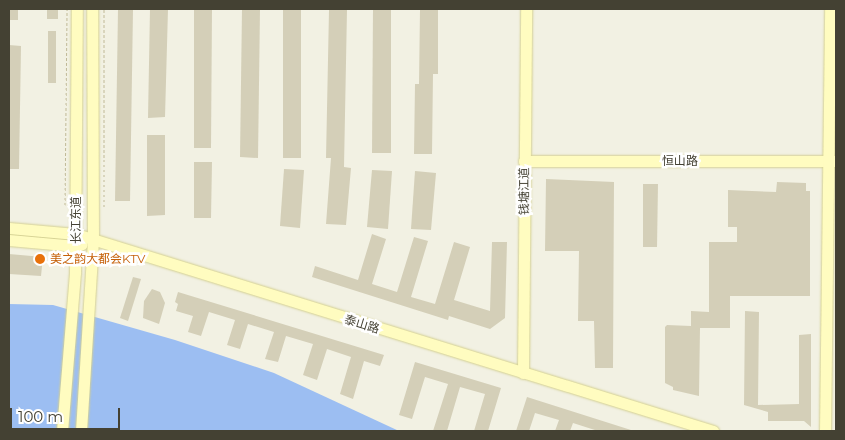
<!DOCTYPE html>
<meta charset="utf-8">
<style>
body{margin:0}
#map{position:relative;width:845px;height:440px;overflow:hidden;background:#f2f1e3;font-family:Montserrat,"Noto Sans SC",sans-serif}
div>[style]{position:absolute}
[style*='--x']{left:calc(var(--x)*1px);top:calc(var(--y)*1px);width:calc(var(--w)*1px);rotate:calc(var(--a)*1deg)}
.water>*{inset:0;background:#9cbef2}
.building>*{inset:0;background:#d4cfb8}
.path>*{height:1px;margin-top:-0.5px;transform-origin:0;background:repeating-linear-gradient(90deg,#c0b996 0 2.5px,transparent 0 5px)}
.roads{filter:drop-shadow(0 0 1px #d4d091) drop-shadow(0 0 1px #d4d091)}
.secondary>*{height:11px;margin:-5.5px;padding:0 5.5px;transform-origin:5.5px;border-radius:5.5px;background:#fffcc0}
.dots>*{width:14px;height:14px;translate:-50% -50%;box-sizing:border-box;border:2px solid #fff;border-radius:50%}
span{translate:-50% -50%;white-space:nowrap;text-align:center;line-height:1.15;-webkit-text-stroke:5px #fff;paint-order:stroke}
.street-label{font-size:12px;color:#444133}
.food-label{font-size:12px;color:#c56008}
.left{translate:0 -50%;text-align:left}
.frame{position:absolute;inset:0;border:10px solid #444133;pointer-events:none}
.scale{position:absolute;left:10px;top:408px;width:110px;height:22px;box-sizing:border-box;border:2px solid #444133;border-top:0;padding-left:6px;font-size:15px;line-height:18px;white-space:nowrap;color:#444133;-webkit-text-stroke:4px #fff;paint-order:stroke}
</style>
<div id="map">
<div class="water">
<div style="clip-path:polygon(9px 304px,53px 305px,175px 340px,274px 373px,399px 431px,9px 431px)"></div>
</div>
<div class="building">
<div style="clip-path:polygon(9px 9px,18px 9px,18px 20px,9px 20px)"></div>
<div style="clip-path:polygon(47px 9px,58px 9px,58px 19px,47px 19px)"></div>
<div style="clip-path:polygon(118px 9px,133px 9px,130px 201px,115px 201px)"></div>
<div style="clip-path:polygon(150px 9px,168px 9px,165px 117px,148px 118px)"></div>
<div style="clip-path:polygon(194px 9px,212px 9px,211px 148px,194px 148px)"></div>
<div style="clip-path:polygon(242px 9px,260px 9px,258px 158px,240px 157px)"></div>
<div style="clip-path:polygon(373px 9px,391px 9px,391px 153px,372px 153px)"></div>
<div style="clip-path:polygon(420px 9px,438px 9px,438px 74px,433px 74px,432px 154px,414px 154px,415px 84px,419px 84px)"></div>
<div style="clip-path:polygon(283px 10px,301px 10px,301px 158px,283px 158px)"></div>
<div style="clip-path:polygon(329px 10px,347px 10px,344px 167px,351px 168px,346px 225px,326px 224px,331px 158px,326px 158px)"></div>
<div style="clip-path:polygon(48px 31px,56px 31px,56px 83px,48px 83px)"></div>
<div style="clip-path:polygon(9px 45px,21px 46px,19px 169px,9px 169px)"></div>
<div style="clip-path:polygon(147px 135px,165px 135px,165px 215px,147px 216px)"></div>
<div style="clip-path:polygon(194px 162px,212px 162px,211px 218px,194px 218px)"></div>
<div style="clip-path:polygon(284px 169px,304px 170px,300px 228px,280px 226px)"></div>
<div style="clip-path:polygon(372px 170px,392px 171px,388px 229px,367px 227px)"></div>
<div style="clip-path:polygon(415px 171px,436px 173px,431px 230px,411px 229px)"></div>
<div style="clip-path:polygon(546px 179px,614px 182px,613px 368px,595px 368px,594px 321px,578px 321px,579px 251px,545px 251px)"></div>
<div style="clip-path:polygon(777px 182px,806px 183px,806px 191px,810px 191px,810px 296px,730px 296px,730px 328px,700px 328px,699px 396px,673px 390px,673px 387px,665px 383px,665px 327px,667px 325px,691px 326px,691px 311px,709px 312px,709px 242px,737px 242px,737px 227px,728px 227px,728px 190px,776px 192px)"></div>
<div style="clip-path:polygon(643px 184px,658px 184px,657px 247px,643px 247px)"></div>
<div style="clip-path:polygon(372px 234px,386px 239px,372px 284px,397px 292px,414px 237px,428px 241px,411px 297px,435px 304px,454px 242px,470px 247px,454px 300px,490px 311px,492px 242px,507px 242px,505px 318px,490px 329px,449px 316px,448px 320px,312px 277px,315px 266px,358px 280px)"></div>
<div style="clip-path:polygon(9px 254px,43px 257px,41px 276px,9px 274px)"></div>
<div style="clip-path:polygon(133px 277px,141px 279px,128px 321px,120px 318px)"></div>
<div style="clip-path:polygon(152px 289px,160px 292px,165px 303px,159px 324px,143px 318px,144px 301px)"></div>
<div style="clip-path:polygon(178px 292px,384px 355px,380px 366px,364px 361px,353px 399px,340px 394px,351px 357px,327px 349px,317px 380px,303px 375px,313px 344px,286px 336px,278px 362px,265px 359px,274px 332px,248px 324px,240px 349px,227px 345px,235px 320px,209px 312px,201px 336px,188px 332px,193px 316px,176px 311px,178px 304px,175px 302px)"></div>
<div style="clip-path:polygon(745px 311px,759px 312px,758px 405px,799px 404px,799px 335px,811px 334px,811px 427px,804px 421px,768px 421px,768px 412px,744px 405px)"></div>
<div style="clip-path:polygon(415px 362px,501px 388px,488px 431px,474px 431px,485px 394px,460px 387px,447px 431px,433px 431px,448px 384px,425px 377px,412px 419px,399px 415px)"></div>
<div style="clip-path:polygon(527px 397px,631px 430px,631px 431px,598px 431px,573px 423px,570px 431px,555px 431px,559px 420px,535px 413px,529px 431px,516px 431px)"></div>
</div>
<div class="path">
<div style="--x:65;--y:205;--w:196;--a:-89.4"></div>
<div style="--x:104;--y:207;--w:198;--a:-90"></div>
</div>
<div class="roads">
<div class="secondary">
<div style="--x:524;--y:161;--w:312;--a:0"></div>
<div style="--x:9;--y:228;--w:67;--a:5.1"></div>
<div style="--x:76;--y:234;--w:667;--a:17.18"></div>
<div style="--x:9;--y:240;--w:67;--a:5.1"></div>
<div style="--x:76;--y:246;--w:6;--a:-18"></div>
<div style="--x:523;--y:373;--w:364;--a:-89.5"></div>
<div style="--x:62;--y:431;--w:160;--a:-85.3"></div>
<div style="--x:75;--y:272;--w:263;--a:-89.6"></div>
<div style="--x:81;--y:431;--w:190;--a:-86.4"></div>
<div style="--x:93;--y:241;--w:232;--a:-90.2"></div>
<div style="--x:825;--y:431;--w:422;--a:-89.3"></div>
</div>
</div>
<div class="dots">
<div style="left:40px;top:259px;background:#e8710a"></div>
</div>
<div class="street-label">
<span style="left:680px;top:161px">恒山路</span>
<span style="left:524px;top:191px;rotate:-90deg">钱塘江道</span>
<span style="left:76px;top:220px;rotate:-90deg">长江东道</span>
<span style="left:362px;top:324px;rotate:17deg">泰山路</span>
</div>
<div class="food-label">
<span class="left" style="left:50px;top:259px">美之韵大都会KTV</span>
</div>
<div class="frame"></div>
<div class="scale">100 m</div>
</div>
